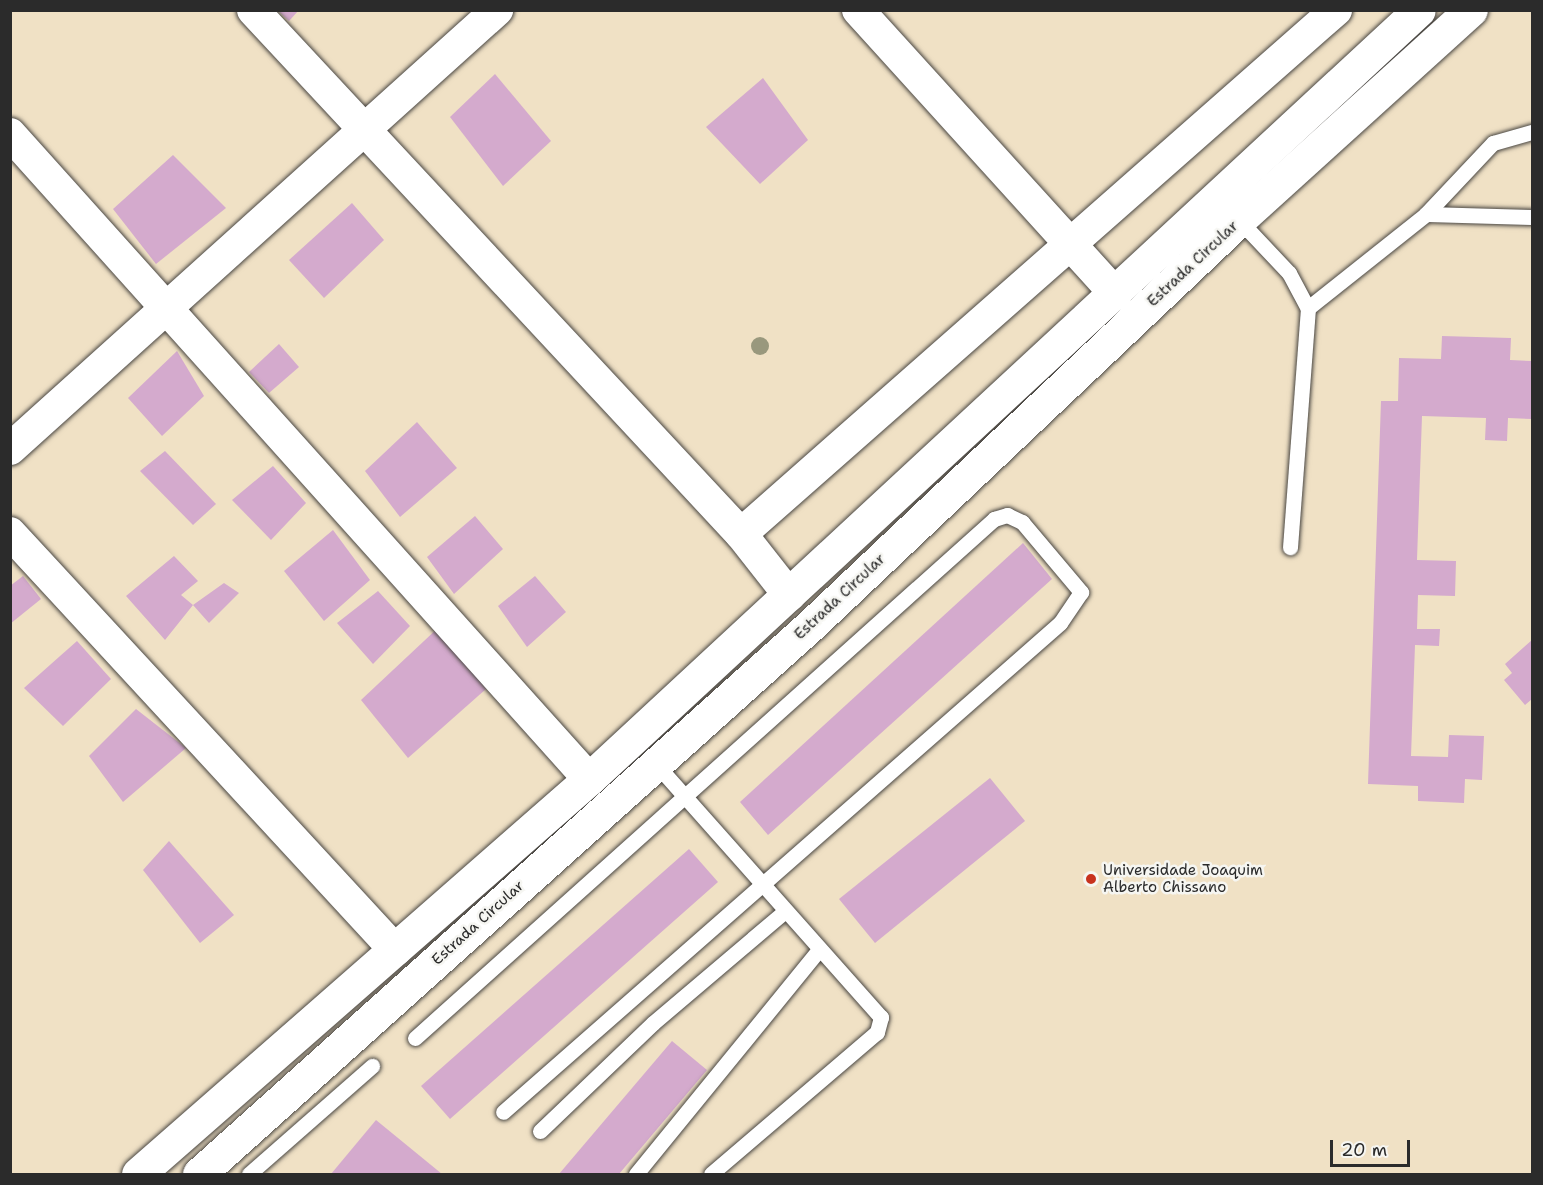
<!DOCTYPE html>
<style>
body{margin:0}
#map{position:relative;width:1543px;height:1185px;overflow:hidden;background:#f0e1c5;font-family:"Shantell Sans",sans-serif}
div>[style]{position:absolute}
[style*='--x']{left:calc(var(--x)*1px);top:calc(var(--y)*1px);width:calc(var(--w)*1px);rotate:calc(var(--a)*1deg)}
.building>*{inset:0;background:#d4aacd}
.roads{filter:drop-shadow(0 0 2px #494642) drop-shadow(0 0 2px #494642)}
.lane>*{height:15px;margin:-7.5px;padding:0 7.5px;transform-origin:7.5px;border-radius:7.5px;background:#fff}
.street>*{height:32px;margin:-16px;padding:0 16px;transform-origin:16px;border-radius:16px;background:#fff}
.primary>*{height:33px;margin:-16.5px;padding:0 16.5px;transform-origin:16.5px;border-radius:16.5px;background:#fff}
.trees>*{width:18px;height:18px;margin:-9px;border-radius:50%;background:#99987d}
.dots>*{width:16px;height:16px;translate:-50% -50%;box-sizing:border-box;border:3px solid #f6f6f2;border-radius:50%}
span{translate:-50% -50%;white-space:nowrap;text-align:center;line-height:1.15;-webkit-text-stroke:5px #f6f6f2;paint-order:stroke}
.street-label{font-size:15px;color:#2b2b2b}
.poi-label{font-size:15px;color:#2b2b2b}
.left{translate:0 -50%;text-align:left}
.frame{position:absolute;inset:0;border:12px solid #2b2b2b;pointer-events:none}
.scale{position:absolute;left:1330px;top:1140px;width:80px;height:27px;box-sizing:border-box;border:3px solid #2b2b2b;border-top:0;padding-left:8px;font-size:18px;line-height:21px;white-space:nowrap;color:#2b2b2b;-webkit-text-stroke:4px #f6f6f2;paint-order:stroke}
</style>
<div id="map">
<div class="building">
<div style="clip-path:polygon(277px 10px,299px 10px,289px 21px)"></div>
<div style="clip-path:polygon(495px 74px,551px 141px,503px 186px,450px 117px)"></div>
<div style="clip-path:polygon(763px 78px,808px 140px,760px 184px,706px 127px)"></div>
<div style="clip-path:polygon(173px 155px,226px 208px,156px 264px,113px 209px)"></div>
<div style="clip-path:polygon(352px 203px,384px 240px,324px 298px,289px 260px)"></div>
<div style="clip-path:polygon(1442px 336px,1511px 338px,1510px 360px,1532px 361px,1532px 419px,1508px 418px,1507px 441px,1485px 440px,1486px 418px,1422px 416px,1417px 560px,1456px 561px,1455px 596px,1418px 595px,1417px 629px,1440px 629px,1439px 646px,1415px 645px,1411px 756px,1448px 757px,1449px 735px,1484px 736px,1482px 780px,1465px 779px,1464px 803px,1418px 801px,1418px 786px,1368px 784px,1381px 401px,1398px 401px,1399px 358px,1441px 359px)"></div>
<div style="clip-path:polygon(279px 344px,299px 367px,269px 393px,249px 372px)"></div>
<div style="clip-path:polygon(177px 351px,204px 396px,162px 436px,128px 398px)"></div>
<div style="clip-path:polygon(417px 422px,457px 468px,400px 517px,365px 471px)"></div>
<div style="clip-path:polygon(165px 451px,216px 504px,193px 525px,140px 471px)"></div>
<div style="clip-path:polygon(273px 466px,306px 503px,271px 540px,232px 500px)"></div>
<div style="clip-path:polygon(475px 516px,503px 549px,454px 594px,427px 557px)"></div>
<div style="clip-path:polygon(333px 530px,370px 580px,324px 621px,284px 571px)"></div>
<div style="clip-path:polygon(1023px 543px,1052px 579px,768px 835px,740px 802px)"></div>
<div style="clip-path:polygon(174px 556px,198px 581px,181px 595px,193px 605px,224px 583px,239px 593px,209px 623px,193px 605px,165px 640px,126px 596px)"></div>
<div style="clip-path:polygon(23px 576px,41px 599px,10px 624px,10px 586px)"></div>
<div style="clip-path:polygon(535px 576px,566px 612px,527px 647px,498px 606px)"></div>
<div style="clip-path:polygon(378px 591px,410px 626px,373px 664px,337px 623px)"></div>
<div style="clip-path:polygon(440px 626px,486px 689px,408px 758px,361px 700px)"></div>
<div style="clip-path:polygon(1532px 640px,1532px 699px,1525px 705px,1504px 680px,1512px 673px,1505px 664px)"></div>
<div style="clip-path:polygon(77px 641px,111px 679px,63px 726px,24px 688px)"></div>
<div style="clip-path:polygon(136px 709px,186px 748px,123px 802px,89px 756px)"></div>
<div style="clip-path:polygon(990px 778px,1025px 821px,875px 943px,839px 899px)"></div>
<div style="clip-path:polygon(169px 841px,234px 915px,200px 943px,143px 870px)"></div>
<div style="clip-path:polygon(689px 849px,718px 882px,450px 1119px,421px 1086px)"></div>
<div style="clip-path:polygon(672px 1041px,707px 1070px,619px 1174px,559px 1174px)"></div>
<div style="clip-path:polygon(376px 1120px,442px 1174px,331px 1174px)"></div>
</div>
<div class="roads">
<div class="lane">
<div style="--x:1426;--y:214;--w:106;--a:1.6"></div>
<div style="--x:1239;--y:220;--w:73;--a:46.7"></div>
<div style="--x:1289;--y:273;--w:40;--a:62"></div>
<div style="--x:1308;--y:308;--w:240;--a:94.3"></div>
<div style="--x:1308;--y:308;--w:151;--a:-38.5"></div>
<div style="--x:1426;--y:214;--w:98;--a:-46.7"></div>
<div style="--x:1493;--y:143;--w:41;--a:-15.8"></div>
<div style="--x:656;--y:764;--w:339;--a:48.4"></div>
<div style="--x:881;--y:1017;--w:16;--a:105"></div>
<div style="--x:877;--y:1032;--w:218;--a:139.5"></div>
<div style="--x:415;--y:1038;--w:778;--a:-41.87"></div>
<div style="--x:994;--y:519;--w:14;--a:-17"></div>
<div style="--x:1007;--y:515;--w:17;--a:25"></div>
<div style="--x:1022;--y:522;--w:92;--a:49.9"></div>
<div style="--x:1081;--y:592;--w:37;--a:124"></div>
<div style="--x:1060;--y:623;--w:741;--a:138.72"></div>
<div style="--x:540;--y:1131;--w:156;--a:-43.7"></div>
<div style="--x:653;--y:1023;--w:173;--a:-40.3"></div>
<div style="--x:249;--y:1174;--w:164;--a:-41.3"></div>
<div style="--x:636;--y:1174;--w:289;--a:-50.8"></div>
</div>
<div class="street">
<div style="--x:253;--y:10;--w:716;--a:47.04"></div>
<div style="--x:741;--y:534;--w:78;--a:51.8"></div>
<div style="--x:858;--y:10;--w:384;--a:47.8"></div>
<div style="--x:10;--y:134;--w:867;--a:48.09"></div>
<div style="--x:10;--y:449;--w:656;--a:-42.03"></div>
<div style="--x:10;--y:533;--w:568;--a:47.28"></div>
<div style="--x:741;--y:534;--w:793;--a:-41.37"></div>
</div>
<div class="primary">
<div style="--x:138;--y:1174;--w:600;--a:-41.21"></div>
<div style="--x:589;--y:779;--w:1131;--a:-42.82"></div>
<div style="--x:199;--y:1174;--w:825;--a:-41.9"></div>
<div style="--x:813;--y:623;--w:586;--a:-43.41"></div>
<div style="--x:1239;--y:220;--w:313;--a:-42.2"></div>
</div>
</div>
<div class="trees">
<div style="left:760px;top:346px"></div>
</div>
<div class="dots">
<div style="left:1091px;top:879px;background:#c8321e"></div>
</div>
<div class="street-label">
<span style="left:1193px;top:264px;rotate:-43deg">Estrada Circular</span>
<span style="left:840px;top:597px;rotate:-43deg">Estrada Circular</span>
<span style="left:478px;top:923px;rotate:-42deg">Estrada Circular</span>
</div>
<div class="poi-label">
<span class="left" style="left:1103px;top:879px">Universidade Joaquim<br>Alberto Chissano</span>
</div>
<div class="frame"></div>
<div class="scale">20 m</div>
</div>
